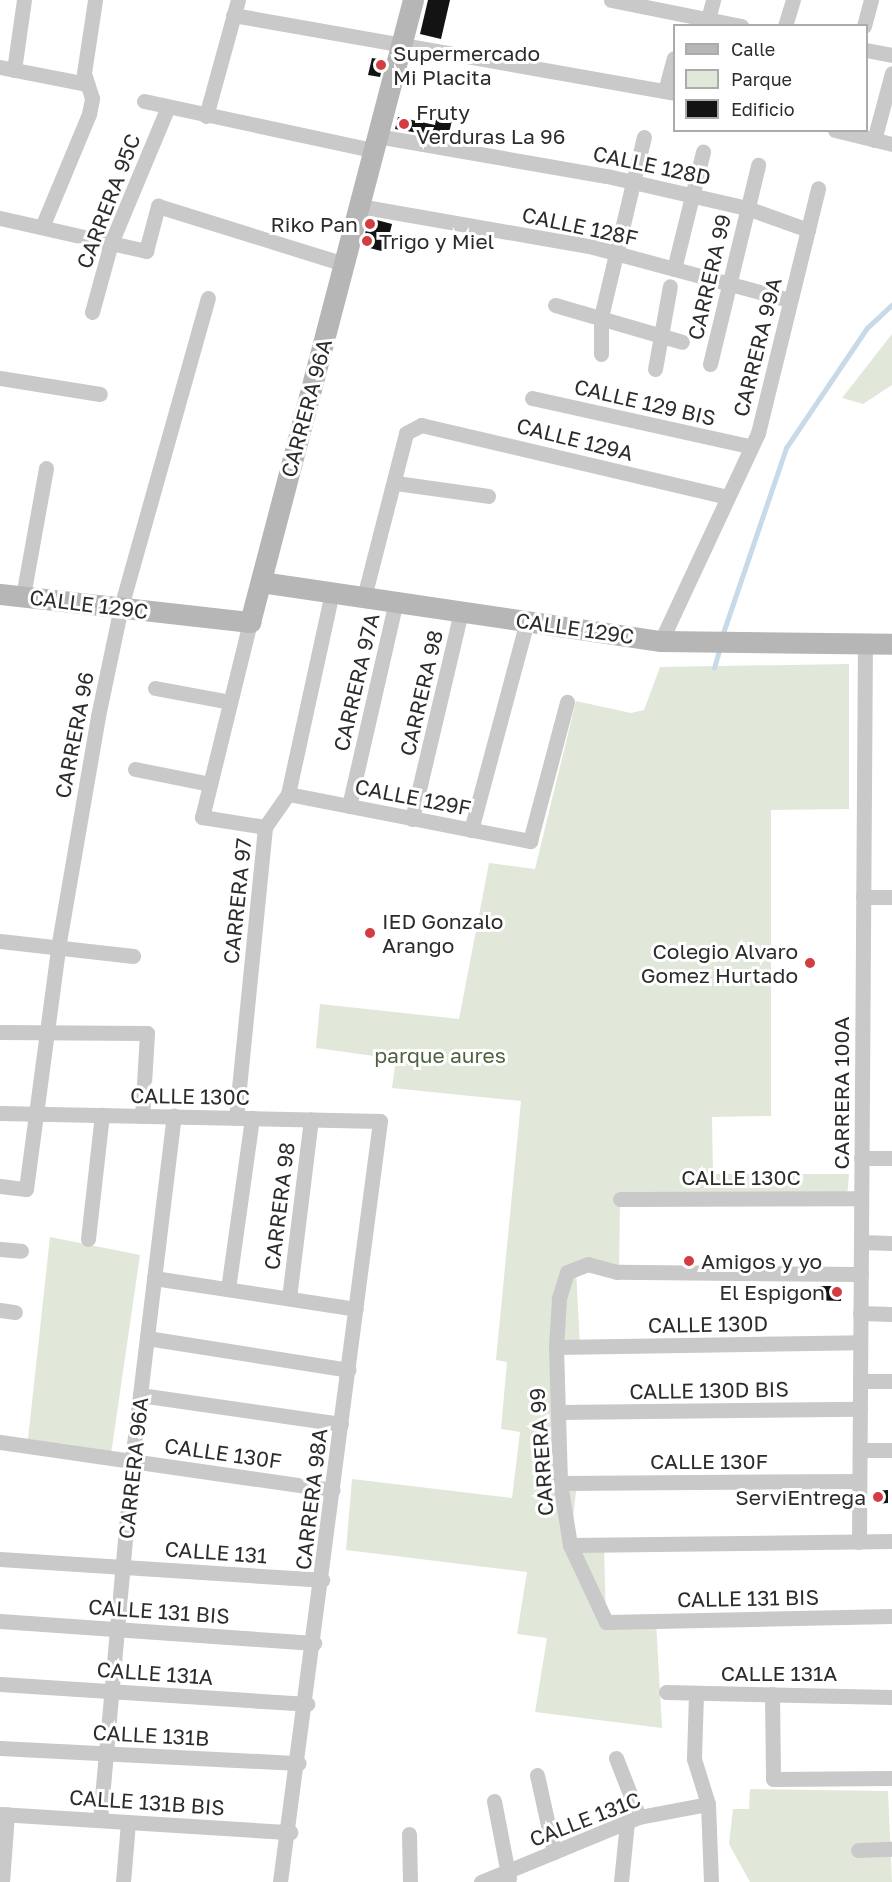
<!DOCTYPE html>
<style>
body{margin:0}
#map{position:relative;width:892px;height:1882px;overflow:hidden;background:#fff;font-family:"Golos Text",sans-serif}
div>[style]{position:absolute}
[style*='--x']{left:calc(var(--x)*1px);top:calc(var(--y)*1px);width:calc(var(--w)*1px);rotate:calc(var(--a)*1deg)}
.green>*{inset:0;background:#e1e8da}
.stream>*{height:4.5px;margin:-2.25px;padding:0 2.25px;transform-origin:2.25px;border-radius:2.25px;background:#c8d9e7}
.building>*{inset:0;background:#131313}
.street>*{height:15px;margin:-7.5px;padding:0 7.5px;transform-origin:7.5px;border-radius:7.5px;background:#c9c9c9}
.secondary>*{height:21px;margin:-10.5px;padding:0 10.5px;transform-origin:10.5px;border-radius:10.5px;background:#b6b6b6}
.dots>*{width:16px;height:16px;translate:-50% -50%;box-sizing:border-box;border:3px solid #fff;border-radius:50%}
span{translate:-50% -50%;white-space:nowrap;text-align:center;line-height:1.15;-webkit-text-stroke:6px #fff;paint-order:stroke}
.poi-label{font-size:21px;color:#2c2c2c}
.left{translate:0 -50%;text-align:left}
.right{translate:-100% -50%;text-align:right}
.street-label{font-size:21px;color:#2c2c2c}
.park-label{font-size:21px;color:#4d623e}
.legend{position:absolute;left:673px;top:24px;width:195px;height:108px;box-sizing:border-box;background:#fff;border:2px solid #ababab;margin:0;padding:8px 10px;list-style:none;font-size:18px;color:#2c2c2c}
.legend li{display:flex;align-items:center;gap:12px;height:30px}
.legend b{width:30px;border:2px solid #ababab}
</style>
<div id="map">
<div class="green">
<div style="clip-path:polygon(892px 334px,892px 385px,863px 404px,842px 398px)"></div>
<div style="clip-path:polygon(849px 664px,849px 809px,771px 810px,771px 1116px,712px 1117px,713px 1174px,849px 1174px,847px 1198px,620px 1199px,619px 1278px,576px 1269px,580px 1347px,557px 1347px,560px 1483px,577px 1483px,570px 1545px,604px 1545px,606px 1622px,656px 1621px,662px 1728px,535px 1712px,547px 1638px,517px 1634px,527px 1572px,346px 1550px,352px 1479px,512px 1498px,520px 1432px,501px 1429px,507px 1362px,496px 1360px,521px 1101px,392px 1088px,396px 1059px,316px 1048px,320px 1004px,459px 1019px,489px 863px,535px 869px,576px 701px,631px 713px,644px 710px,660px 667px)"></div>
<div style="clip-path:polygon(50px 1237px,140px 1255px,111px 1454px,28px 1439px)"></div>
<div style="clip-path:polygon(750px 1789px,888px 1791px,892px 1882px,750px 1882px,729px 1844px,733px 1809px,749px 1809px)"></div>
</div>
<div class="stream">
<div style="--x:722;--y:636;--w:199;--a:-71.2"></div>
<div style="--x:786;--y:448;--w:145;--a:-56"></div>
<div style="--x:867;--y:328;--w:34;--a:-43"></div>
<div style="--x:714;--y:668;--w:22;--a:-74"></div>
</div>
<div class="building">
<div style="clip-path:polygon(428px 0,450px 0,441px 39px,420px 34px)"></div>
<div style="clip-path:polygon(372px 58px,384px 60px,380px 77px,368px 75px)"></div>
<div style="clip-path:polygon(438px 108px,454px 111px,448px 138px,395px 129px,398px 117px,435px 125px)"></div>
<div style="clip-path:polygon(369px 218px,392px 224px,385px 252px,362px 246px)"></div>
<div style="clip-path:polygon(813px 1286px,842px 1286px,841px 1301px,812px 1300px)"></div>
<div style="clip-path:polygon(888px 1490px,888px 1503px,874px 1504px,873px 1491px)"></div>
</div>
<div class="street">
<div style="--x:611;--y:0;--w:133;--a:11.3"></div>
<div style="--x:233;--y:15;--w:448;--a:10"></div>
<div style="--x:708;--y:19;--w:20;--a:-75"></div>
<div style="--x:785;--y:26;--w:27;--a:-73"></div>
<div style="--x:864;--y:26;--w:27;--a:-75"></div>
<div style="--x:866;--y:50;--w:26;--a:11"></div>
<div style="--x:0;--y:67;--w:89;--a:11.1"></div>
<div style="--x:14;--y:70;--w:71;--a:-81.9"></div>
<div style="--x:665;--y:91;--w:34;--a:-75"></div>
<div style="--x:144;--y:101;--w:234;--a:12.1"></div>
<div style="--x:206;--y:116;--w:120;--a:-74.6"></div>
<div style="--x:835;--y:130;--w:59;--a:13.8"></div>
<div style="--x:377;--y:136;--w:233;--a:9.9"></div>
<div style="--x:607;--y:176;--w:144;--a:12.9"></div>
<div style="--x:747;--y:208;--w:65;--a:19.8"></div>
<div style="--x:874;--y:140;--w:69;--a:-75"></div>
<div style="--x:359;--y:206;--w:238;--a:9.9"></div>
<div style="--x:593;--y:247;--w:204;--a:15.1"></div>
<div style="--x:0;--y:218;--w:150;--a:12.7"></div>
<div style="--x:146;--y:251;--w:47;--a:-75.1"></div>
<div style="--x:158;--y:206;--w:195;--a:17.3"></div>
<div style="--x:42;--y:227;--w:122;--a:-67.4"></div>
<div style="--x:89;--y:114;--w:16;--a:-79"></div>
<div style="--x:92;--y:98;--w:26;--a:-108"></div>
<div style="--x:84;--y:73;--w:74;--a:-81.4"></div>
<div style="--x:674;--y:269;--w:121;--a:-76.1"></div>
<div style="--x:555;--y:305;--w:132;--a:16.2"></div>
<div style="--x:92;--y:312;--w:72;--a:-74.6"></div>
<div style="--x:111;--y:243;--w:147;--a:-67.3"></div>
<div style="--x:601;--y:354;--w:37;--a:-90"></div>
<div style="--x:601;--y:317;--w:185;--a:-76.6"></div>
<div style="--x:710;--y:364;--w:205;--a:-76.4"></div>
<div style="--x:655;--y:369;--w:84;--a:-79.8"></div>
<div style="--x:0;--y:378;--w:101;--a:9.1"></div>
<div style="--x:532;--y:398;--w:222;--a:12.5"></div>
<div style="--x:396;--y:483;--w:93;--a:8"></div>
<div style="--x:23;--y:596;--w:130;--a:-79.8"></div>
<div style="--x:364;--y:597;--w:169;--a:-75.6"></div>
<div style="--x:406;--y:433;--w:17;--a:-28"></div>
<div style="--x:421;--y:425;--w:315;--a:13.2"></div>
<div style="--x:250;--y:622;--w:201;--a:103.8"></div>
<div style="--x:202;--y:817;--w:64;--a:9"></div>
<div style="--x:661;--y:641;--w:230;--a:-65"></div>
<div style="--x:758;--y:433;--w:252;--a:-76.2"></div>
<div style="--x:155;--y:688;--w:76;--a:10.6"></div>
<div style="--x:135;--y:769;--w:76;--a:11.3"></div>
<div style="--x:288;--y:794;--w:247;--a:11"></div>
<div style="--x:530;--y:841;--w:144;--a:-75.1"></div>
<div style="--x:349;--y:806;--w:210;--a:-77.1"></div>
<div style="--x:412;--y:819;--w:214;--a:-76.7"></div>
<div style="--x:471;--y:830;--w:216;--a:-75"></div>
<div style="--x:863;--y:897;--w:29;--a:0"></div>
<div style="--x:0;--y:941;--w:134;--a:6.4"></div>
<div style="--x:0;--y:1032;--w:147;--a:0.4"></div>
<div style="--x:147;--y:1033;--w:83;--a:93.4"></div>
<div style="--x:0;--y:1113;--w:380;--a:1.2"></div>
<div style="--x:380;--y:1121;--w:768;--a:97.49"></div>
<div style="--x:236;--y:1118;--w:292;--a:-84.3"></div>
<div style="--x:265;--y:827;--w:40;--a:-55.1"></div>
<div style="--x:288;--y:794;--w:207;--a:-77.7"></div>
<div style="--x:861;--y:1158;--w:31;--a:0"></div>
<div style="--x:0;--y:1186;--w:26;--a:7"></div>
<div style="--x:26;--y:1189;--w:243;--a:-82.4"></div>
<div style="--x:58;--y:948;--w:235;--a:-80.2"></div>
<div style="--x:98;--y:716;--w:111;--a:-78.1"></div>
<div style="--x:121;--y:607;--w:321;--a:-74.3"></div>
<div style="--x:620;--y:1199;--w:241;--a:-0.2"></div>
<div style="--x:88;--y:1239;--w:125;--a:-83.6"></div>
<div style="--x:861;--y:1242;--w:31;--a:2"></div>
<div style="--x:0;--y:1249;--w:21;--a:5"></div>
<div style="--x:861;--y:1274;--w:244;--a:-179.5"></div>
<div style="--x:617;--y:1272;--w:30;--a:-165"></div>
<div style="--x:588;--y:1264;--w:22;--a:159"></div>
<div style="--x:567;--y:1272;--w:28;--a:107"></div>
<div style="--x:559;--y:1299;--w:48;--a:93.6"></div>
<div style="--x:556;--y:1347;--w:136;--a:88.3"></div>
<div style="--x:560;--y:1483;--w:63;--a:80.8"></div>
<div style="--x:570;--y:1545;--w:85;--a:64.9"></div>
<div style="--x:606;--y:1622;--w:286;--a:-1.2"></div>
<div style="--x:154;--y:1278;--w:204;--a:8.7"></div>
<div style="--x:228;--y:1289;--w:173;--a:-82"></div>
<div style="--x:289;--y:1298;--w:180;--a:-83"></div>
<div style="--x:0;--y:1310;--w:15;--a:8"></div>
<div style="--x:860;--y:1313;--w:32;--a:2"></div>
<div style="--x:147;--y:1338;--w:204;--a:9"></div>
<div style="--x:556;--y:1347;--w:304;--a:-0.9"></div>
<div style="--x:860;--y:1381;--w:32;--a:0"></div>
<div style="--x:140;--y:1395;--w:203;--a:8.2"></div>
<div style="--x:558;--y:1412;--w:302;--a:-0.6"></div>
<div style="--x:0;--y:1442;--w:336;--a:8.2"></div>
<div style="--x:860;--y:1450;--w:32;--a:0"></div>
<div style="--x:560;--y:1483;--w:299;--a:-0.4"></div>
<div style="--x:859;--y:1542;--w:898;--a:-89.62"></div>
<div style="--x:570;--y:1545;--w:322;--a:-0.7"></div>
<div style="--x:0;--y:1559;--w:323;--a:3.7"></div>
<div style="--x:0;--y:1621;--w:315;--a:4"></div>
<div style="--x:0;--y:1684;--w:308;--a:3.7"></div>
<div style="--x:666;--y:1692;--w:226;--a:1.3"></div>
<div style="--x:696;--y:1694;--w:65;--a:91.8"></div>
<div style="--x:694;--y:1759;--w:47;--a:72.7"></div>
<div style="--x:708;--y:1804;--w:78;--a:87.8"></div>
<div style="--x:772;--y:1694;--w:85;--a:89.3"></div>
<div style="--x:773;--y:1779;--w:119;--a:-0.5"></div>
<div style="--x:0;--y:1748;--w:299;--a:2.9"></div>
<div style="--x:616;--y:1758;--w:63;--a:68.7"></div>
<div style="--x:537;--y:1775;--w:79;--a:77.6"></div>
<div style="--x:494;--y:1801;--w:79;--a:79.1"></div>
<div style="--x:0;--y:1814;--w:291;--a:3.6"></div>
<div style="--x:100;--y:1820;--w:360;--a:-84.9"></div>
<div style="--x:132;--y:1461;--w:348;--a:-83.1"></div>
<div style="--x:409;--y:1834;--w:48;--a:88.8"></div>
<div style="--x:858;--y:1850;--w:34;--a:-2"></div>
<div style="--x:2;--y:1882;--w:68;--a:-85.8"></div>
<div style="--x:123;--y:1882;--w:60;--a:-85.2"></div>
<div style="--x:481;--y:1882;--w:171;--a:-22.4"></div>
<div style="--x:639;--y:1817;--w:70;--a:-10.7"></div>
<div style="--x:621;--y:1882;--w:60;--a:-84.3"></div>
</div>
<div class="secondary">
<div style="--x:261;--y:582;--w:404;--a:8.4"></div>
<div style="--x:661;--y:641;--w:231;--a:0.7"></div>
<div style="--x:0;--y:594;--w:252;--a:6.4"></div>
<div style="--x:250;--y:622;--w:643;--a:-75.32"></div>
</div>
<div class="dots">
<div style="left:381px;top:65px;background:#d33d42"></div>
<div style="left:404px;top:124px;background:#d33d42"></div>
<div style="left:370px;top:224px;background:#d33d42"></div>
<div style="left:367px;top:241px;background:#d33d42"></div>
<div style="left:370px;top:933px;background:#d33d42"></div>
<div style="left:810px;top:963px;background:#d33d42"></div>
<div style="left:689px;top:1261px;background:#d33d42"></div>
<div style="left:837px;top:1292px;background:#d33d42"></div>
<div style="left:878px;top:1497px;background:#d33d42"></div>
</div>
<div class="poi-label">
<span class="left" style="left:393px;top:65px">Supermercado<br>Mi Placita</span>
<span class="left" style="left:416px;top:124px">Fruty<br>Verduras La 96</span>
<span class="right" style="left:358px;top:224px">Riko Pan</span>
<span class="left" style="left:379px;top:241px">Trigo y Miel</span>
<span class="left" style="left:382px;top:933px">IED Gonzalo<br>Arango</span>
<span class="right" style="left:798px;top:963px">Colegio Alvaro<br>Gomez Hurtado</span>
<span class="left" style="left:701px;top:1261px">Amigos y yo</span>
<span class="right" style="left:825px;top:1292px">El Espigon</span>
<span class="right" style="left:866px;top:1497px">ServiEntrega</span>
</div>
<div class="street-label">
<span style="left:652px;top:165px;rotate:12deg">CALLE 128D</span>
<span style="left:108px;top:201px;rotate:-69deg">CARRERA 95C</span>
<span style="left:580px;top:226px;rotate:12deg">CALLE 128F</span>
<span style="left:709px;top:277px;rotate:-77deg">CARRERA 99</span>
<span style="left:757px;top:347px;rotate:-76deg">CARRERA 99A</span>
<span style="left:645px;top:402px;rotate:13deg">CALLE 129 BIS</span>
<span style="left:306px;top:408px;rotate:-75deg">CARRERA 96A</span>
<span style="left:575px;top:439px;rotate:14deg">CALLE 129A</span>
<span style="left:89px;top:604px;rotate:7deg">CALLE 129C</span>
<span style="left:575px;top:628px;rotate:8deg">CALLE 129C</span>
<span style="left:356px;top:682px;rotate:-77deg">CARRERA 97A</span>
<span style="left:421px;top:693px;rotate:-77deg">CARRERA 98</span>
<span style="left:74px;top:735px;rotate:-79deg">CARRERA 96</span>
<span style="left:413px;top:797px;rotate:11deg">CALLE 129F</span>
<span style="left:237px;top:901px;rotate:-84deg">CARRERA 97</span>
<span style="left:841px;top:1093px;rotate:-90deg">CARRERA 100A</span>
<span style="left:190px;top:1096px;rotate:1deg">CALLE 130C</span>
<span style="left:741px;top:1177px">CALLE 130C</span>
<span style="left:279px;top:1206px;rotate:-83deg">CARRERA 98</span>
<span style="left:708px;top:1324px;rotate:-1deg">CALLE 130D</span>
<span style="left:709px;top:1390px;rotate:-1deg">CALLE 130D BIS</span>
<span style="left:541px;top:1452px;rotate:-94deg">CARRERA 99</span>
<span style="left:223px;top:1453px;rotate:8deg">CALLE 130F</span>
<span style="left:709px;top:1461px">CALLE 130F</span>
<span style="left:133px;top:1468px;rotate:-84deg">CARRERA 96A</span>
<span style="left:311px;top:1499px;rotate:-83deg">CARRERA 98A</span>
<span style="left:216px;top:1552px;rotate:4deg">CALLE 131</span>
<span style="left:748px;top:1598px;rotate:-1deg">CALLE 131 BIS</span>
<span style="left:159px;top:1611px;rotate:4deg">CALLE 131 BIS</span>
<span style="left:155px;top:1673px;rotate:4deg">CALLE 131A</span>
<span style="left:779px;top:1673px">CALLE 131A</span>
<span style="left:151px;top:1735px;rotate:3deg">CALLE 131B</span>
<span style="left:147px;top:1802px;rotate:4deg">CALLE 131B BIS</span>
<span style="left:585px;top:1819px;rotate:-21deg">CALLE 131C</span>
</div>
<div class="park-label">
<span style="left:440px;top:1055px">parque aures</span>
</div>
<ul class="legend">
<li><b style="height:8px;background:#b6b6b6"></b>Calle</li>
<li><b style="height:16px;background:#e1e8da"></b>Parque</li>
<li><b style="height:16px;background:#131313"></b>Edificio</li>
</ul>
</div>
